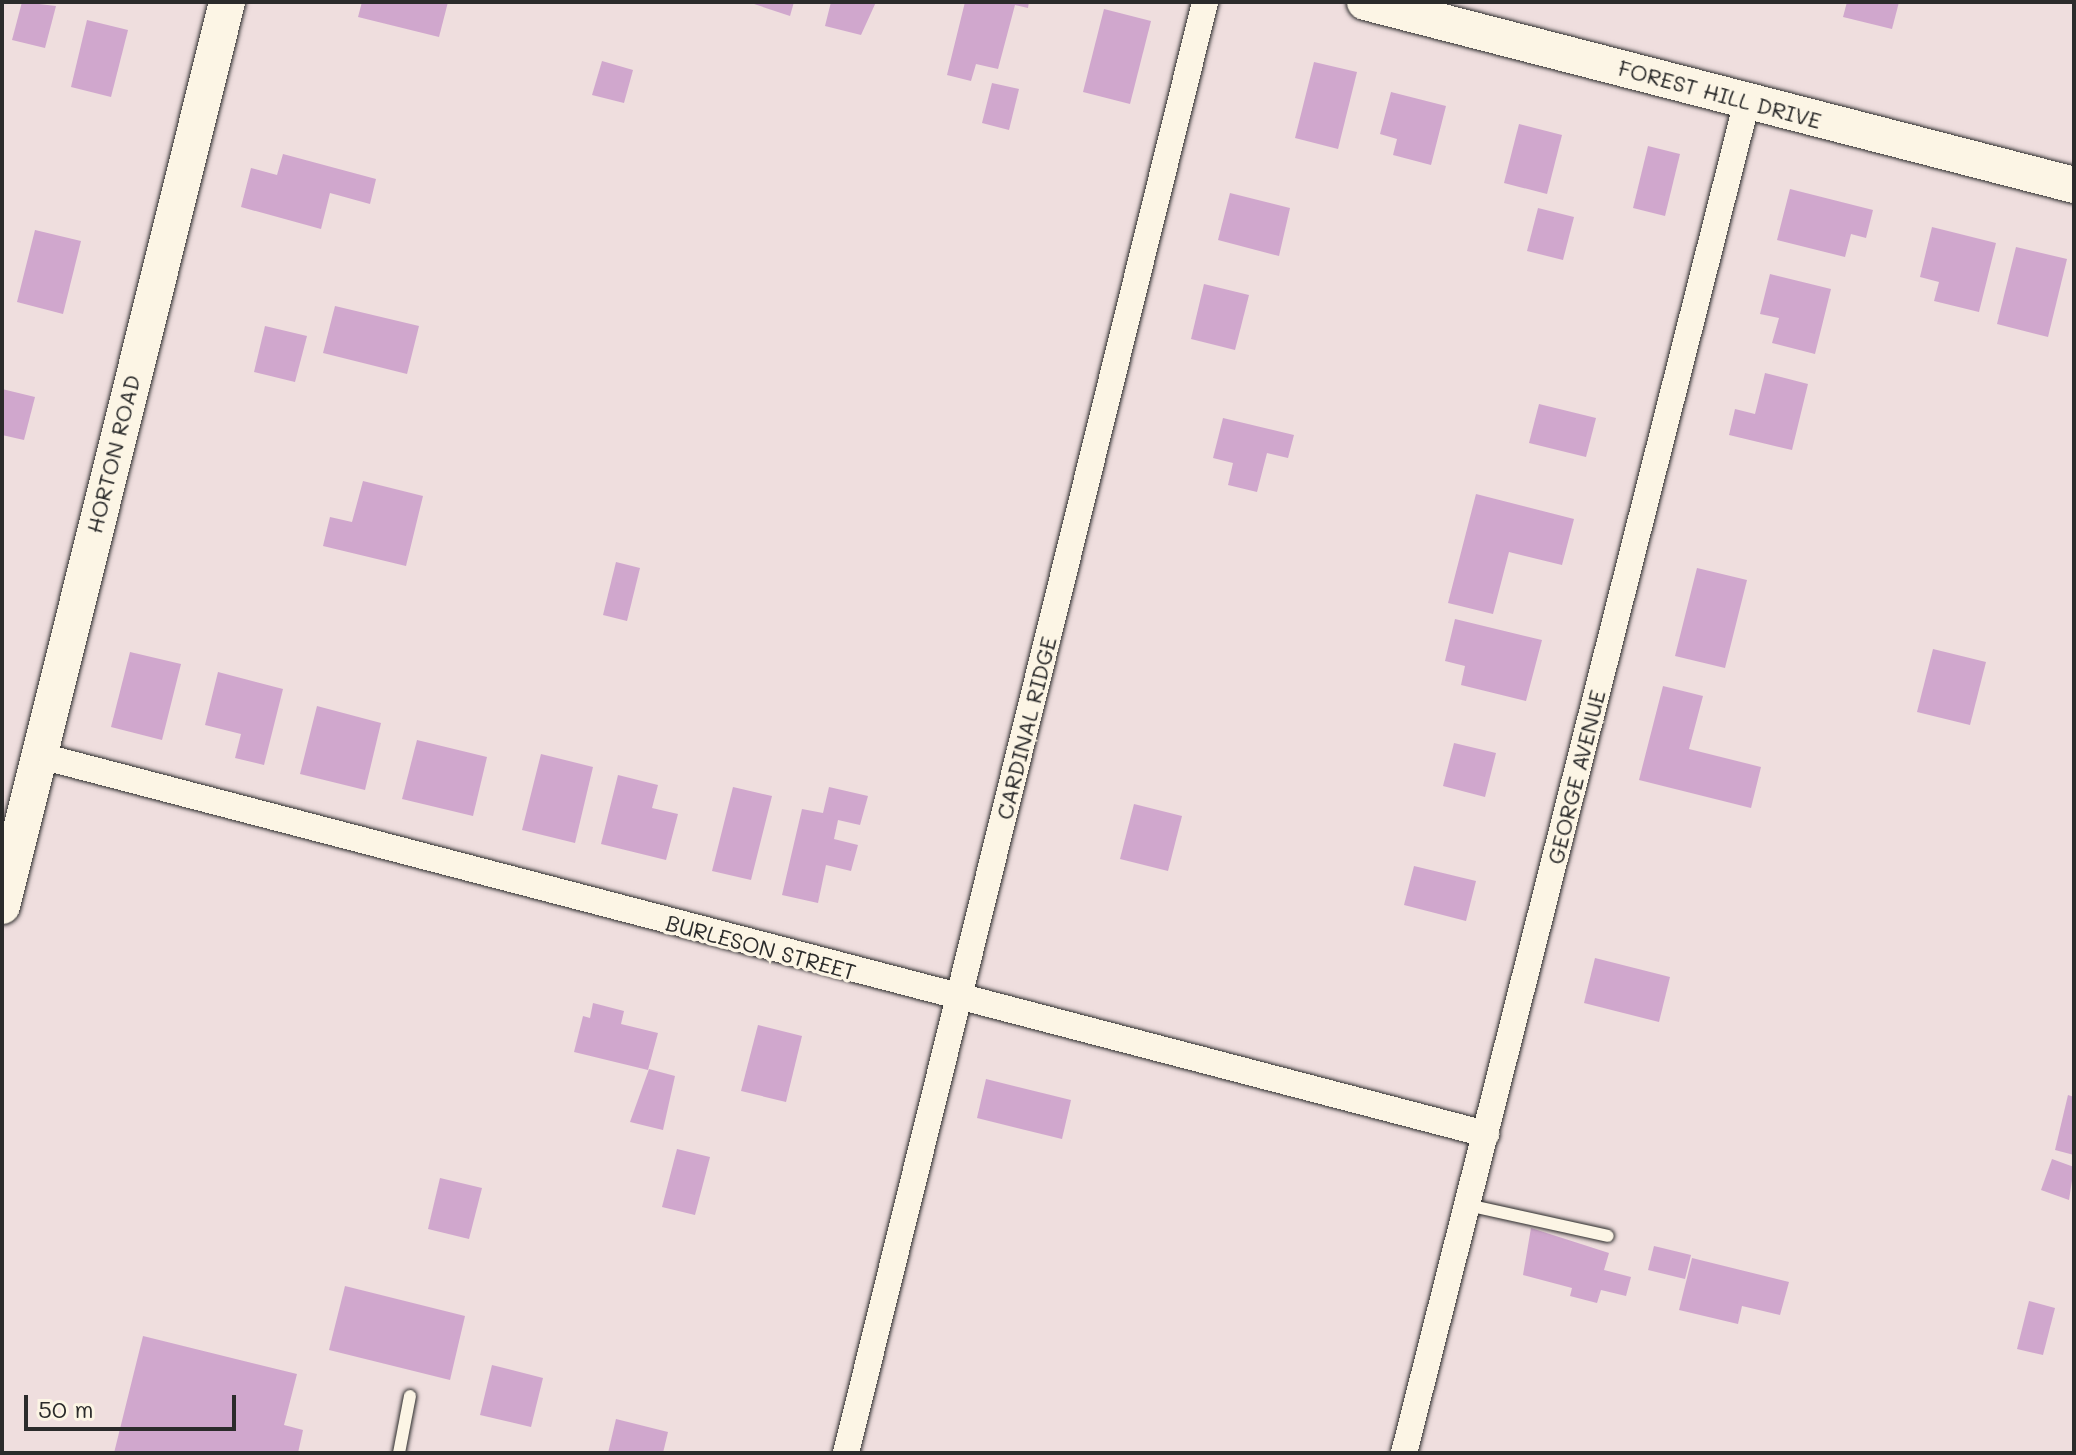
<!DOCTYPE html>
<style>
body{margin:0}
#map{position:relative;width:2076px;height:1455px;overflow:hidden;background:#efdede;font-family:Mali,sans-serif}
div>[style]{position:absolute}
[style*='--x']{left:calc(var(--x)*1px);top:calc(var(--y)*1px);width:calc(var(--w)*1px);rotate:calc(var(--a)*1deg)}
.building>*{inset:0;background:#d0a7cd}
.roads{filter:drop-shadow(0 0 2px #2b2b2b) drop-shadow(0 0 2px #2b2b2b)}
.lane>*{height:12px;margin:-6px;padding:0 6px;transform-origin:6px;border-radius:6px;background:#fcf5e5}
.street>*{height:26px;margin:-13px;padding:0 13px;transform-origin:13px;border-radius:13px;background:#fcf5e5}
.secondary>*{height:36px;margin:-18px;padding:0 18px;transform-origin:18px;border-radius:18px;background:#fcf5e5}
span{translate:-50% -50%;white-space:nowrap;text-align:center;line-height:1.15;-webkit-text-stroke:7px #fcf5e5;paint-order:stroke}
.street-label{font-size:22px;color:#2b2b2b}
.frame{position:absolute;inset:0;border:4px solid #2b2b2b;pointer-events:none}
.scale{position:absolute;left:24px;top:1395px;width:212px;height:36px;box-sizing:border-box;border:4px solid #2b2b2b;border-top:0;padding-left:10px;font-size:24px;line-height:28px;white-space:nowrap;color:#2b2b2b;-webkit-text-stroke:6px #fcf5e5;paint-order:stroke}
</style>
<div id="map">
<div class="building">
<div style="clip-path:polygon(22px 2px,56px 6px,45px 48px,12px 40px)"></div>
<div style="clip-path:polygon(362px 2px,448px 2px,439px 37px,358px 17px)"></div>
<div style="clip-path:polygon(748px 2px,794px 2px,790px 16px)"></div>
<div style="clip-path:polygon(831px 2px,876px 2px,861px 35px,825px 26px)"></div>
<div style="clip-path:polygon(965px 2px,1029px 2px,1028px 8px,1015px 5px,998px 69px,976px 64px,971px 81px,947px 75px)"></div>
<div style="clip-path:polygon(1847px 2px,1899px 2px,1892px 29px,1843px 17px)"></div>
<div style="clip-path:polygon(1104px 9px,1151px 21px,1130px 104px,1083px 92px)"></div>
<div style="clip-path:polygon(87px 20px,128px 30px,111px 97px,71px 87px)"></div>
<div style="clip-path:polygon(602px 61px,633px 70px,624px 103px,592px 95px)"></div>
<div style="clip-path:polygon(1314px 62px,1357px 72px,1338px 149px,1295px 138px)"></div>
<div style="clip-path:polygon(992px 83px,1019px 89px,1009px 130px,982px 123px)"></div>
<div style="clip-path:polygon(1391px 92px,1446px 106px,1431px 165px,1393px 155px,1397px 139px,1380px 134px)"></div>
<div style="clip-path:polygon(1519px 124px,1562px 135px,1547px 194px,1504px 183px)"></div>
<div style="clip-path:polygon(1648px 146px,1680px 154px,1665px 216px,1633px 208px)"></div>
<div style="clip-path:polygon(283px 154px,376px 179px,370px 204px,330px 193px,321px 229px,241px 207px,251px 168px,277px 175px)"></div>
<div style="clip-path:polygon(1790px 189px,1873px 210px,1866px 238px,1851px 234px,1845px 257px,1777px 240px)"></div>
<div style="clip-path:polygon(1230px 193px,1290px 208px,1279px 256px,1218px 240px)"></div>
<div style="clip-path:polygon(1538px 208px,1574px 217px,1563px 260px,1527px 251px)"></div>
<div style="clip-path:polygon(1932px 227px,1996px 243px,1979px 312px,1934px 301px,1939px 282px,1920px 277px)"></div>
<div style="clip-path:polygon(35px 230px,81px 241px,63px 314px,17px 302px)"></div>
<div style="clip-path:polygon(2016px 247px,2067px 259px,2048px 337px,1997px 324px)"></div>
<div style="clip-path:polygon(1770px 274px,1831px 289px,1815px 354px,1772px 343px,1779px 318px,1760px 314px)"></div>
<div style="clip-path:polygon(1204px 284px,1249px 295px,1235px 350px,1191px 339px)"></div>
<div style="clip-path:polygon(335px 306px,419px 326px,407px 374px,323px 353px)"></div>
<div style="clip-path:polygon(265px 326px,307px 336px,295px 382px,254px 372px)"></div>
<div style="clip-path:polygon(1765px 373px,1808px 384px,1792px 450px,1729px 435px,1735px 409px,1755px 414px)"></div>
<div style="clip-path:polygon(2px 389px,35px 397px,24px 440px,2px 435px)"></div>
<div style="clip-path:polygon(1539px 404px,1596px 418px,1586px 457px,1529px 443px)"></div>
<div style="clip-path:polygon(1223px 418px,1294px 435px,1288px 458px,1267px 453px,1257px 492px,1228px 485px,1233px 463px,1213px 458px)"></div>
<div style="clip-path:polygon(363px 481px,423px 496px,406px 566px,323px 546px,330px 517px,352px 522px)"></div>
<div style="clip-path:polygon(1476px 494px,1574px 519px,1562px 565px,1509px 552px,1493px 614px,1448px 603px)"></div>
<div style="clip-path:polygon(616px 562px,640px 568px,627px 621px,603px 615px)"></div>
<div style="clip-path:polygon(1697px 568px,1747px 580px,1725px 668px,1675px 656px)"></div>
<div style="clip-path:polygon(1455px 619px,1542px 640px,1526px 701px,1461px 685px,1465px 666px,1445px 661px)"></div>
<div style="clip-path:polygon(1933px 649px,1986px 662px,1970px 725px,1917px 712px)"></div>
<div style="clip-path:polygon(130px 652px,181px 664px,162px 740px,111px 727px)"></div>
<div style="clip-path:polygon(218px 672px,283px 689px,264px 765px,235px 758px,241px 734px,205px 725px)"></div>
<div style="clip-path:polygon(1663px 686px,1703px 696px,1689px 749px,1761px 767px,1751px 808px,1639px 780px)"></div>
<div style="clip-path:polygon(317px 706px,381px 723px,365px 790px,300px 774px)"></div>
<div style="clip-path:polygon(417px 740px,487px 757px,473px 816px,402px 799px)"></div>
<div style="clip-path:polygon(1454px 743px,1496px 753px,1485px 797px,1443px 786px)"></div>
<div style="clip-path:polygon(541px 754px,593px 767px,575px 843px,522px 830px)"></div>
<div style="clip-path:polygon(618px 775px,658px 785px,652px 808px,678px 814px,666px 860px,601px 844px)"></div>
<div style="clip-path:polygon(733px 787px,772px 796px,751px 880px,712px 871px)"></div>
<div style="clip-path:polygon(829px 787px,868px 796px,860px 825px,838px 820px,834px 839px,858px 845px,851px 871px,826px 865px,818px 903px,782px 895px,802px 809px,823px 813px)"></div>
<div style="clip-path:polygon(1134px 804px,1182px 816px,1168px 871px,1120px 859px)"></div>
<div style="clip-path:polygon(1414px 866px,1476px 881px,1466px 921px,1404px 905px)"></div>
<div style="clip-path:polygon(1595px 958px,1670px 977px,1659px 1022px,1584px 1003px)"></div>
<div style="clip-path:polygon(593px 1003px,624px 1011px,621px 1024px,658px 1033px,648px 1070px,574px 1052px,583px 1016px,590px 1018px)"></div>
<div style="clip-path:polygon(758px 1025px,802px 1036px,786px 1102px,741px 1091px)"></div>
<div style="clip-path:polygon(649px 1069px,675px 1076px,663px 1130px,630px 1122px)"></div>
<div style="clip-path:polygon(986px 1079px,1071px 1100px,1062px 1139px,977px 1118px)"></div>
<div style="clip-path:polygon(2068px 1095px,2074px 1097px,2074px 1155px,2055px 1150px)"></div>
<div style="clip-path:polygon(677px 1149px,710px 1157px,695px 1215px,662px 1207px)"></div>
<div style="clip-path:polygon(2052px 1159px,2074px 1167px,2069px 1200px,2041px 1190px)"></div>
<div style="clip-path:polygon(440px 1178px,482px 1188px,469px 1239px,428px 1229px)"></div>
<div style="clip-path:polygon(1531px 1228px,1609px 1253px,1604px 1270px,1631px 1277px,1626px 1296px,1601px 1290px,1597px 1303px,1570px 1296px,1572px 1288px,1523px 1275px)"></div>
<div style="clip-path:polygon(1654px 1246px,1691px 1255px,1685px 1279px,1648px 1270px)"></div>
<div style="clip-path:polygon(1692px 1258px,1789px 1282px,1780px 1315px,1742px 1306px,1738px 1324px,1679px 1310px)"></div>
<div style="clip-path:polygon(345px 1286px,465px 1316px,450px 1380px,329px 1350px)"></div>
<div style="clip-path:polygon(2029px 1301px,2055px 1308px,2043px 1355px,2017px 1349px)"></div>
<div style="clip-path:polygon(143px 1336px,297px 1374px,284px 1425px,303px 1430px,298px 1453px,114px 1453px)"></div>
<div style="clip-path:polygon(492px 1365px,543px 1378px,531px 1427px,480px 1415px)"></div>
<div style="clip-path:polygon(616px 1419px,668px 1432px,663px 1453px,608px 1453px)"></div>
</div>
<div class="roads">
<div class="lane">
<div style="--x:1467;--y:1205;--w:144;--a:12.4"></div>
<div style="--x:399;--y:1453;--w:58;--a:-79.1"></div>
</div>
<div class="street">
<div style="--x:37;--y:755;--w:1498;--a:14.66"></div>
<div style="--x:846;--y:1453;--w:1495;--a:-76.1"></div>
<div style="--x:1404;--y:1453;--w:1395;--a:-75.76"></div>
</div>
<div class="secondary">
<div style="--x:1365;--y:2;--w:732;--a:14.47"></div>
<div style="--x:2;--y:906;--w:932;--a:-76.02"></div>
</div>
</div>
<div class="street-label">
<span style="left:1720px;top:94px;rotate:15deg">FOREST HILL DRIVE</span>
<span style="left:113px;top:454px;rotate:-76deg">HORTON ROAD</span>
<span style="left:1026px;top:728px;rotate:-76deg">CARDINAL RIDGE</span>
<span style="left:1576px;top:777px;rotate:-76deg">GEORGE AVENUE</span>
<span style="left:761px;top:947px;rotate:15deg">BURLESON STREET</span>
</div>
<div class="frame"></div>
<div class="scale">50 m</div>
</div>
